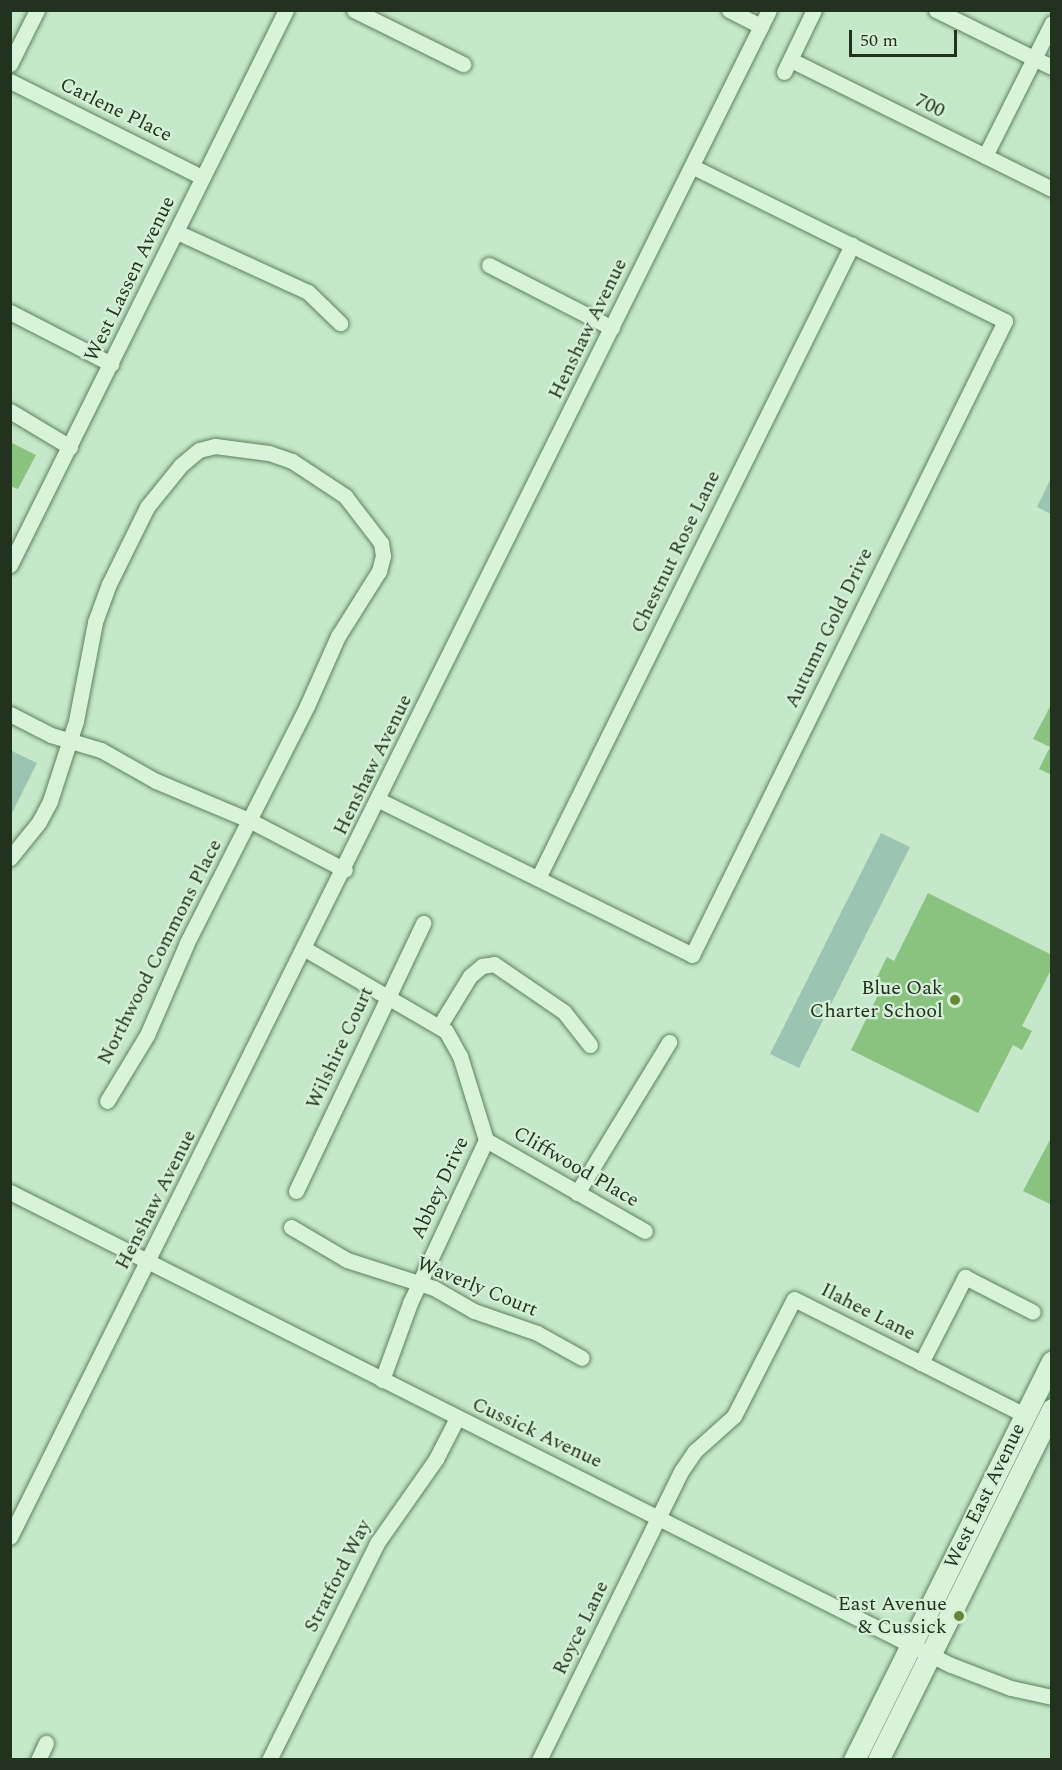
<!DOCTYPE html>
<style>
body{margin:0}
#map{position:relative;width:1062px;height:1770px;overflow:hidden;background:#c5e8ca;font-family:Spectral,serif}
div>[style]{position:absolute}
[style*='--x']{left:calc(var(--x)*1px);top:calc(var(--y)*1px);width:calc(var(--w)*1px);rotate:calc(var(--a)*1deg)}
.green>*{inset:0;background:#9bc5b2}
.building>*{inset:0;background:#8ac280}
.roads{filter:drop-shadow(0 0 2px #5f815e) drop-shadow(0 0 2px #5f815e)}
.minor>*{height:15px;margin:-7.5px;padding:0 7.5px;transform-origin:7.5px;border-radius:7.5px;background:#d7f4db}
.secondary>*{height:21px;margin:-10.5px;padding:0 10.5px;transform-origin:10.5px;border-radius:10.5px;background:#d7f4db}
.dots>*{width:16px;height:16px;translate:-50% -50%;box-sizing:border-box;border:3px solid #d4f1d8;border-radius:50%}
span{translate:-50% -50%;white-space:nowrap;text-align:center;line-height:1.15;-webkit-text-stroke:4.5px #d4f1d8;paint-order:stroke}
.street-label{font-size:20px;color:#21331f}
.poi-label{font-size:20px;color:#21331f}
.right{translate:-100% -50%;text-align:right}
.frame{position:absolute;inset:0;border:12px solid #21331f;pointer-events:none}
.scale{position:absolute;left:849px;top:30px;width:108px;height:27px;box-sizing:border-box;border:3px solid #21331f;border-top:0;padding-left:8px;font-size:18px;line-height:21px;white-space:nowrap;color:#21331f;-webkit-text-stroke:4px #d4f1d8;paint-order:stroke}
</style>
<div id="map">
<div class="green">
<div style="clip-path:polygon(1051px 478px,1052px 514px,1051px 514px,1037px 507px)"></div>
<div style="clip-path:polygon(10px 750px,37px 763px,11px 815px,10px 815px)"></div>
<div style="clip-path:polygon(881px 833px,910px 847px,799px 1068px,770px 1054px)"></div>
</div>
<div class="building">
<div style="clip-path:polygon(10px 442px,36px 455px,18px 489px,10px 486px)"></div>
<div style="clip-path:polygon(1052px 703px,1052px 775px,1039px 769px,1050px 747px,1033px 739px)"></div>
<div style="clip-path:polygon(928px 893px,1052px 955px,1052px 968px,1022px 1026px,1032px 1031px,1022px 1050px,1013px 1045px,978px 1113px,851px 1050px,884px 983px,876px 979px,887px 957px,894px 961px)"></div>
<div style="clip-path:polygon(1052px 1136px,1052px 1205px,1023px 1191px)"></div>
</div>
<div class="roads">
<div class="minor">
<div style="--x:354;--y:10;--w:122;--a:26.4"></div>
<div style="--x:729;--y:10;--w:36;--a:27"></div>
<div style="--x:936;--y:10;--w:129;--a:26.2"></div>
<div style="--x:791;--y:60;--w:291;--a:26.3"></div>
<div style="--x:10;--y:64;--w:60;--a:-63.4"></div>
<div style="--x:784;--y:72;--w:69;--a:-64.2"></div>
<div style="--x:10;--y:81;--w:215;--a:26.6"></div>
<div style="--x:985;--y:156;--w:149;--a:-63.3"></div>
<div style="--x:177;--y:232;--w:144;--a:24.6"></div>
<div style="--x:308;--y:292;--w:45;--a:44.1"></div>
<div style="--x:489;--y:265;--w:138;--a:27.1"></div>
<div style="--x:10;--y:312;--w:114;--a:27.2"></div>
<div style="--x:10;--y:411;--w:70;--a:31"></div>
<div style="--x:10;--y:565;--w:620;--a:-63.56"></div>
<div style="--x:10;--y:714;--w:46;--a:27.1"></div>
<div style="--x:51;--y:735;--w:52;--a:16.7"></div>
<div style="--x:101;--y:750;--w:63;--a:29.4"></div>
<div style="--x:156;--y:781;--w:101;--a:22.8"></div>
<div style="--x:249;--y:820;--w:108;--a:27.5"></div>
<div style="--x:379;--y:800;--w:349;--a:26.3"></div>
<div style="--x:692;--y:955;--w:707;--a:-63.72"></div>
<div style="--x:1005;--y:321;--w:349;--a:-153.7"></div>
<div style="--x:10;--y:858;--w:46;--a:-51.1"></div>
<div style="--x:39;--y:822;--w:24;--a:-62"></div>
<div style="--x:50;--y:801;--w:84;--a:-72"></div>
<div style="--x:76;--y:721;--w:101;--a:-79.1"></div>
<div style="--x:95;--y:622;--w:40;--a:-69.8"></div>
<div style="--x:109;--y:584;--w:86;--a:-63.7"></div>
<div style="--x:147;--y:507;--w:54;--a:-51"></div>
<div style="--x:181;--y:465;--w:23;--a:-40"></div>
<div style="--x:199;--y:450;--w:16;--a:-14"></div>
<div style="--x:215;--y:446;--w:54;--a:7.4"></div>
<div style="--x:269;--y:453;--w:24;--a:19"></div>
<div style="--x:292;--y:461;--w:64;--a:33.4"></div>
<div style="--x:345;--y:496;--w:59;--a:52.5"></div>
<div style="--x:381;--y:543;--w:13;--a:81"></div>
<div style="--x:383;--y:556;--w:16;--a:105"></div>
<div style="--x:379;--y:571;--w:77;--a:122.2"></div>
<div style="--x:338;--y:636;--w:77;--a:113.9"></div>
<div style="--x:307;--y:706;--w:266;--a:116.9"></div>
<div style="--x:187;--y:943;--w:100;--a:113.5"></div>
<div style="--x:147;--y:1035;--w:77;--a:121.2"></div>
<div style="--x:538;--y:878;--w:707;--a:-63.62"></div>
<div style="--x:305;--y:949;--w:163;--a:30.2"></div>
<div style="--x:446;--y:1031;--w:29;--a:61"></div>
<div style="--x:460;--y:1056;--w:88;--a:72.8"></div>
<div style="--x:486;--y:1140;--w:180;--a:115"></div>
<div style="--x:410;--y:1303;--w:82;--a:110"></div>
<div style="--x:440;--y:1025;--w:57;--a:-58.5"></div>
<div style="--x:470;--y:976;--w:16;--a:-40"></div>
<div style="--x:482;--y:966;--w:12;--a:-9"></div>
<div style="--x:494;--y:964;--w:85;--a:34.4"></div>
<div style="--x:564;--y:1012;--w:42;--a:51.8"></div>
<div style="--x:486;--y:1140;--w:183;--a:29.8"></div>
<div style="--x:296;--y:1191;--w:297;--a:-64.6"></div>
<div style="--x:10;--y:1192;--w:1053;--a:26.69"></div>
<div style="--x:951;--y:1665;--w:64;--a:21"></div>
<div style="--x:1011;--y:1688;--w:42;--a:12.4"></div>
<div style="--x:577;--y:1193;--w:177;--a:-58.6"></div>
<div style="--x:291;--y:1227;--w:65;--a:30.5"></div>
<div style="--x:347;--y:1260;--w:91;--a:17.8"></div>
<div style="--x:434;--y:1288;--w:46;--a:29.9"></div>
<div style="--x:474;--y:1311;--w:67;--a:19.2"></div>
<div style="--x:537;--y:1333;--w:51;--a:29.1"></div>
<div style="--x:921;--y:1363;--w:97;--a:-62.9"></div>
<div style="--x:965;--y:1277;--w:76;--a:27.2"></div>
<div style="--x:10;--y:1537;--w:1705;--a:-63.57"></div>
<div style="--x:38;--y:1760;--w:19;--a:-65"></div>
<div style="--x:269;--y:1760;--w:242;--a:-63.5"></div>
<div style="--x:377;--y:1543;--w:103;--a:-54.9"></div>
<div style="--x:436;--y:1459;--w:46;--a:-62.9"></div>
<div style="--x:539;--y:1760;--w:323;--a:-63.8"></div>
<div style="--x:682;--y:1470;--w:23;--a:-56"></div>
<div style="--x:695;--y:1451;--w:52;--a:-41.9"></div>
<div style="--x:734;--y:1416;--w:131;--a:-62.9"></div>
<div style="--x:794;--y:1299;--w:258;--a:26.7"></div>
</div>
<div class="secondary">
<div style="--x:854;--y:1760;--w:445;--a:-63.6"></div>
<div style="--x:878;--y:1760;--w:392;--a:-63.6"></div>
</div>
</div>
<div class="dots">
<div style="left:955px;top:1000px;background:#658835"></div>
<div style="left:959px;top:1616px;background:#658835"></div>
</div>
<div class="street-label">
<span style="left:930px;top:106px;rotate:26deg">700</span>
<span style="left:116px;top:110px;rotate:26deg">Carlene Place</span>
<span style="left:130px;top:279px;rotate:-64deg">West Lassen Avenue</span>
<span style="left:588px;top:329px;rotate:-64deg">Henshaw Avenue</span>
<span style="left:676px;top:552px;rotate:-64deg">Chestnut Rose Lane</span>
<span style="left:829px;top:628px;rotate:-64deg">Autumn Gold Drive</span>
<span style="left:373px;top:765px;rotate:-64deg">Henshaw Avenue</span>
<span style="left:160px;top:952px;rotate:-63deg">Northwood Commons Place</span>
<span style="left:340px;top:1048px;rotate:-65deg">Wilshire Court</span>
<span style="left:576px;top:1167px;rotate:30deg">Cliffwood Place</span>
<span style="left:440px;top:1188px;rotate:-65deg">Abbey Drive</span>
<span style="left:156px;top:1200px;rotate:-63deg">Henshaw Avenue</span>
<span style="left:477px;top:1287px;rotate:22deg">Waverly Court</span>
<span style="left:868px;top:1312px;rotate:27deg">Ilahee Lane</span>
<span style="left:537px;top:1433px;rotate:25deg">Cussick Avenue</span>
<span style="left:985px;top:1496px;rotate:-64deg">West East Avenue</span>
<span style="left:338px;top:1576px;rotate:-63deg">Stratford Way</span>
<span style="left:581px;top:1628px;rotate:-64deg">Royce Lane</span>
</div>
<div class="poi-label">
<span class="right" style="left:943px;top:1000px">Blue Oak<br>Charter School</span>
<span class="right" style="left:947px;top:1616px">East Avenue<br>&amp; Cussick</span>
</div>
<div class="frame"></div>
<div class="scale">50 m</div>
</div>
